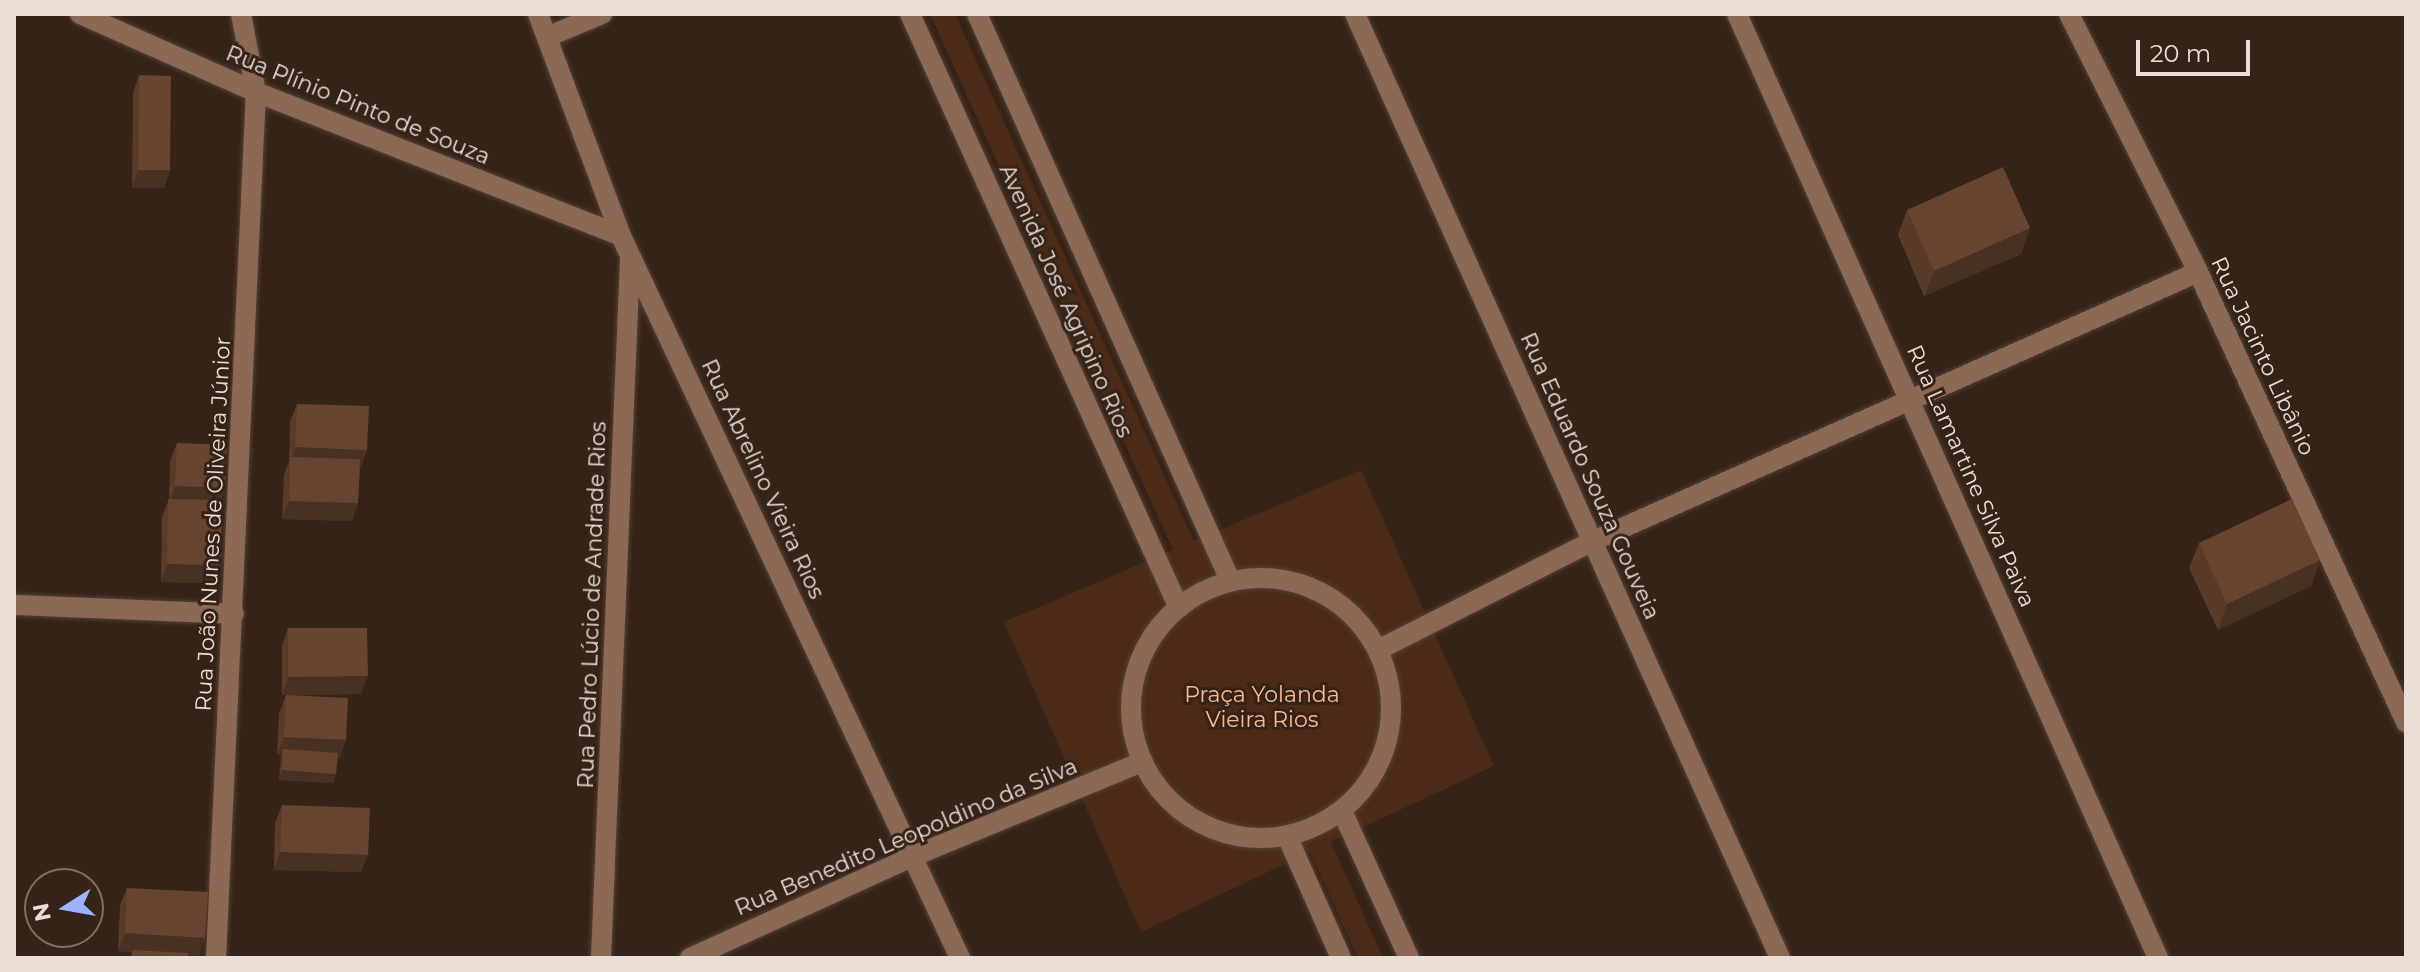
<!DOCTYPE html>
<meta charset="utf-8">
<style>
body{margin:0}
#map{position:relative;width:2420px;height:972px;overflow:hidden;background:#362318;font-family:Montserrat,sans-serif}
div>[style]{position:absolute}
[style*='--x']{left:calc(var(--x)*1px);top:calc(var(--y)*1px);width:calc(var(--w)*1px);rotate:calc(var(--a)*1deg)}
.green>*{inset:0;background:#4b2b17}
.roads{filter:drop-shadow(0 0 2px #534137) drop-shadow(0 0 2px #534137)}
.minor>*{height:20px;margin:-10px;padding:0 10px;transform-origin:10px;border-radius:10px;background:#8b6955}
.minor>.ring{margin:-10px;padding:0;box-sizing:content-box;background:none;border:20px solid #8b6955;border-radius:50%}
.wall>*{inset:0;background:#593b29}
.shaded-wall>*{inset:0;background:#483022}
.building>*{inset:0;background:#674530}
span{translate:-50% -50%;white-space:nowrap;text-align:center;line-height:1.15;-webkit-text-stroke:6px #362318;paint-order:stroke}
.street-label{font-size:22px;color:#ebded7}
.park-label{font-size:22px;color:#f9bb96}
.frame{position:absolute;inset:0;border:16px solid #ebded7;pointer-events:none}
.north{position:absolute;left:24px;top:868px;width:80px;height:80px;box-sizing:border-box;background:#362318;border:2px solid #7e6e64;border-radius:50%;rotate:259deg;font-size:22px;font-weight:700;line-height:32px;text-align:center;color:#ebded7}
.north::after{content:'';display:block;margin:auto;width:28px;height:36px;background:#9ab5fd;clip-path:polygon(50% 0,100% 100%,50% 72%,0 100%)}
.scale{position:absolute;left:2136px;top:40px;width:114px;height:36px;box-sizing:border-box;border:4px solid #ebded7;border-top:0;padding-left:10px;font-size:24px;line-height:28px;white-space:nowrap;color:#ebded7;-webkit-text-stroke:6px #362318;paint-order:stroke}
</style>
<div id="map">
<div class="green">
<div style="clip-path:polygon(930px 14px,955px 14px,1194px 541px,1361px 470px,1494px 766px,1331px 842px,1383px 958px,1358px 958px,1310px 852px,1141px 932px,1004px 622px,1173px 550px)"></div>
</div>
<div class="roads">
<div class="minor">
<div style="--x:80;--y:14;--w:193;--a:23.9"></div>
<div style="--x:256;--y:92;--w:392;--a:21.5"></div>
<div style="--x:538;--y:14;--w:237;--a:69.5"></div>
<div style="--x:621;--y:236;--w:798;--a:64.85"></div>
<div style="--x:910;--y:14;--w:652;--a:65.64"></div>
<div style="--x:977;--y:14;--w:620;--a:65.92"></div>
<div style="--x:1355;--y:14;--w:1035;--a:65.76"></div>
<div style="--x:1737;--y:14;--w:1034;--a:65.96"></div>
<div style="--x:2069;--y:14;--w:288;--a:63.4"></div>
<div style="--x:2198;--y:272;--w:496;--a:65.2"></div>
<div style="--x:547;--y:37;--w:60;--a:-22.7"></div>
<div class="ring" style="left:1131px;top:578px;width:240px;height:240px"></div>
<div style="--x:14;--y:605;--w:220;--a:2.3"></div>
<div style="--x:1378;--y:650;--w:241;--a:-26.9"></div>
<div style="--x:1593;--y:541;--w:662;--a:-23.97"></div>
<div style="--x:1342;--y:811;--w:162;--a:65.5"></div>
<div style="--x:1287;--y:836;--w:133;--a:66.1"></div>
<div style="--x:216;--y:958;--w:867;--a:-87.36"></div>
<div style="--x:256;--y:92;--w:79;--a:-100.9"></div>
<div style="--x:601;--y:958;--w:700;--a:-87.62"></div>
<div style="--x:690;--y:958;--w:246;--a:-24.5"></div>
<div style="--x:914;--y:856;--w:247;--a:-22.4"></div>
</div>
</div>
<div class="wall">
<div style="clip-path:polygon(139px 75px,170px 170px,164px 188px,132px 188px,133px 93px)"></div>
<div style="clip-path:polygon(1907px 210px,2030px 228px,2021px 254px,1924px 296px,1898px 235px)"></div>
<div style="clip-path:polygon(297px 404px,367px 450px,360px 468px,358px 503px,352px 521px,282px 519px,284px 475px,289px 461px,290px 422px)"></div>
<div style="clip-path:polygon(177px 443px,225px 488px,221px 500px,215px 583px,161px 582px,162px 517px,169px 499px,170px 461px)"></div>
<div style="clip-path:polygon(2199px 543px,2320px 560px,2311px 586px,2218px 630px,2189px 568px)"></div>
<div style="clip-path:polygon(288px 628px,361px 694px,282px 695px,282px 646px)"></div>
<div style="clip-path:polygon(286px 695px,340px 758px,338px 757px,333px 783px,279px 780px,281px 755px,277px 755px,279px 713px)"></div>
<div style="clip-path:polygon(282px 805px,361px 872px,274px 870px,275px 823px)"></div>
<div style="clip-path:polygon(127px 888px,199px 956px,188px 955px,187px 958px,130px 958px,132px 952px,118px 951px,120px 905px)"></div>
</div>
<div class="shaded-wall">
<div style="clip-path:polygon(138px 170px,170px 170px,164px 188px,132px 188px)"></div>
<div style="clip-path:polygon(2030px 228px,2021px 254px,1924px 296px,1934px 271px)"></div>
<div style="clip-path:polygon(295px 447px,367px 450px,361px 468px,290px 465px)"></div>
<div style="clip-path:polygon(175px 486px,225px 488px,218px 506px,169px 504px)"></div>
<div style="clip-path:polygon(289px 501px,358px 503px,352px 521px,282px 519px)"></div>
<div style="clip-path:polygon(2320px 560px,2311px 586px,2218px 630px,2227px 604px)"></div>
<div style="clip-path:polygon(167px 564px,221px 565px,215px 583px,161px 582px)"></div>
<div style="clip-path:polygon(368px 676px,361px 694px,282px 695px,288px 677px)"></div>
<div style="clip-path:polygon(284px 737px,346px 740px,340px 758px,283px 755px,283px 749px,281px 755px,277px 755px)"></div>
<div style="clip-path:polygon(282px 770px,336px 774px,333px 783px,279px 780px)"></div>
<div style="clip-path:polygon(280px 852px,368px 855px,361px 872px,274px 870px)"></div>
<div style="clip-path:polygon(125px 933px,205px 938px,199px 956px,118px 951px)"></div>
</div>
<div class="building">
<div style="clip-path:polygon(139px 75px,171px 76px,170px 170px,138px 170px)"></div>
<div style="clip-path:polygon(2003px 167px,2030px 228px,1934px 271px,1907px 210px)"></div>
<div style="clip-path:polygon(297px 404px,369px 406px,367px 450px,295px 447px)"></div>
<div style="clip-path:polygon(177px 443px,227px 445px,225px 488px,175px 486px)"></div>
<div style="clip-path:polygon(290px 457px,360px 459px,358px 503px,289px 501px)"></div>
<div style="clip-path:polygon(168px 499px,222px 500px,221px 565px,167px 564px)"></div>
<div style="clip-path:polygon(2292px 499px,2320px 560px,2227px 604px,2199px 543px)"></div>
<div style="clip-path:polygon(288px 628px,367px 628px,368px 676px,288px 677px)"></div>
<div style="clip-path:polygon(286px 695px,348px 698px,346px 740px,284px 737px)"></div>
<div style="clip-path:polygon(283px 749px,338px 753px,336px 774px,282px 770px)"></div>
<div style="clip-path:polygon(282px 805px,370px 808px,368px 855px,280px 852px)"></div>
<div style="clip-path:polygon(127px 888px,208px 892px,205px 938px,125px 933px)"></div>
<div style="clip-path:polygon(133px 950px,188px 953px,188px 958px,132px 958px)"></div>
</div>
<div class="street-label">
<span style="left:358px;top:105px;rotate:22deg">Rua Plínio Pinto de Souza</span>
<span style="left:1066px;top:301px;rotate:66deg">Avenida José Agripino Rios</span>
<span style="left:2263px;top:356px;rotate:65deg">Rua Jacinto Libânio</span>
<span style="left:1590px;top:476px;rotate:66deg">Rua Eduardo Souza Gouveia</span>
<span style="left:1971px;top:476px;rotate:66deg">Rua Lamartine Silva Paiva</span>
<span style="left:763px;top:479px;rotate:65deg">Rua Abrelino Vieira Rios</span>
<span style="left:213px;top:524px;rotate:-87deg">Rua João Nunes de Oliveira Júnior</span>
<span style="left:592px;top:605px;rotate:-88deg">Rua Pedro Lúcio de Andrade Rios</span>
<span style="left:906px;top:837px;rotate:-23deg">Rua Benedito Leopoldino da Silva</span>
</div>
<div class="park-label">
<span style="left:1262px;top:707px">Praça Yolanda<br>Vieira Rios</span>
</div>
<div class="frame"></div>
<div class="north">N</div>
<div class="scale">20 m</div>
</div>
